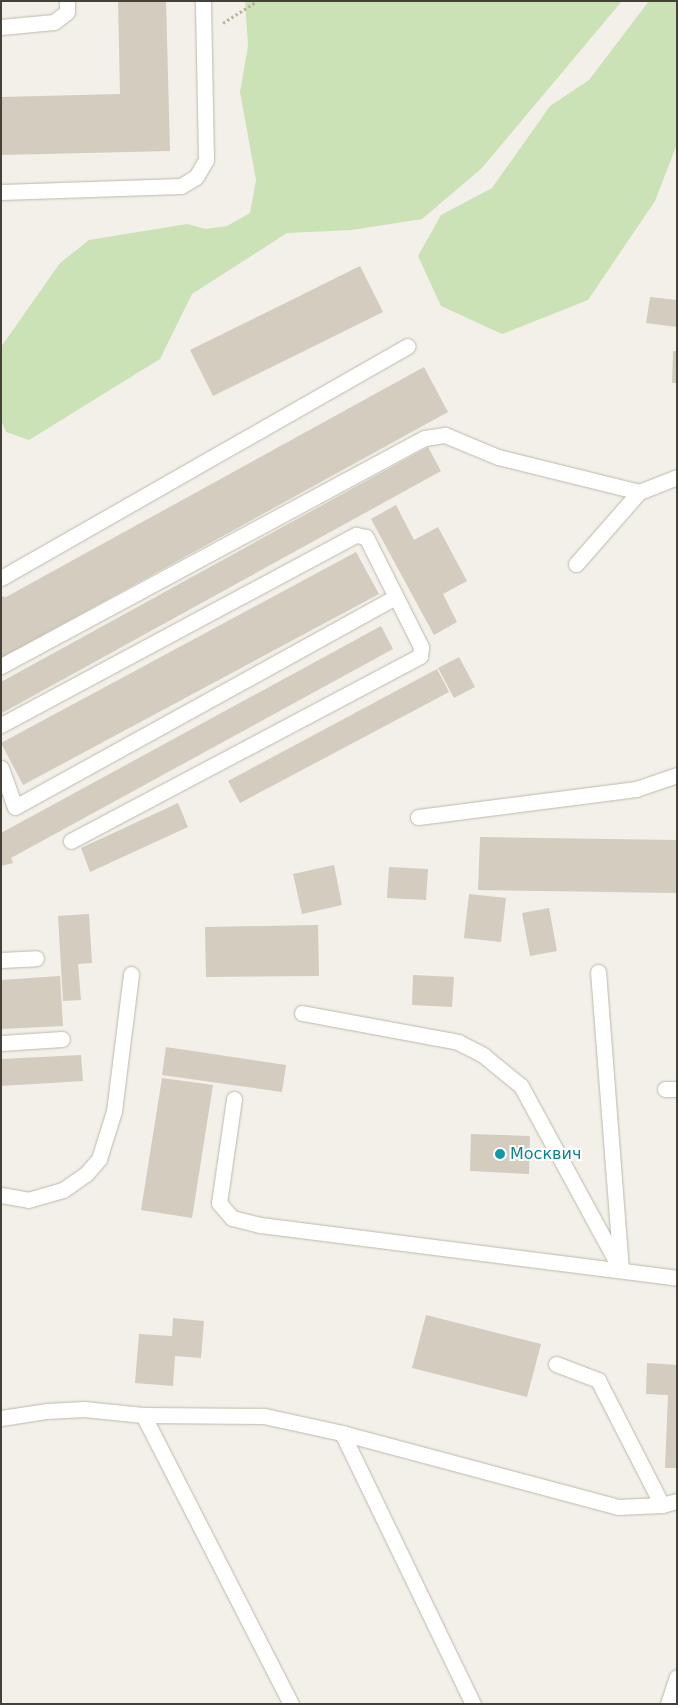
<!DOCTYPE html>
<meta charset="utf-8">
<style>
body{margin:0}
#map{position:relative;width:678px;height:1705px;overflow:hidden;background:#f2f0e9;font-family:"DejaVu Sans",sans-serif}
div>[style]{position:absolute}
[style*='--x']{left:calc(var(--x)*1px);top:calc(var(--y)*1px);width:calc(var(--w)*1px);rotate:calc(var(--a)*1deg)}
.green>*{inset:0;background:#cbe2b6}
.building>*{inset:0;background:#d3ccbf}
.path>*{height:3px;margin-top:-1.5px;transform-origin:0;background:repeating-linear-gradient(90deg,#bdb49f 0 2.5px,transparent 0 5px)}
.roads{filter:drop-shadow(0 0 1px #bdb8ac) drop-shadow(0 0 1px #bdb8ac)}
.lane>*{height:15px;margin:-7.5px;padding:0 7.5px;transform-origin:7.5px;border-radius:7.5px;background:#fff}
.dots>*{width:14px;height:14px;translate:-50% -50%;box-sizing:border-box;border:2px solid #fff;border-radius:50%}
span{translate:-50% -50%;white-space:nowrap;text-align:center;line-height:1.15;-webkit-text-stroke:4px #fff;paint-order:stroke}
.culture-label{font-size:16px;color:#0d838f}
.left{translate:0 -50%;text-align:left}
.frame{position:absolute;inset:0;border:2px solid #454138;pointer-events:none}
</style>
<div id="map">
<div class="green">
<div style="clip-path:polygon(245px 1px,622px 1px,482px 168px,422px 219px,352px 230px,287px 233px,192px 294px,160px 359px,29px 440px,6px 432px,1px 420px,1px 347px,60px 263px,89px 240px,187px 224px,206px 229px,227px 226px,250px 213px,256px 180px,240px 92px,248px 46px)"></div>
<div style="clip-path:polygon(649px 1px,677px 1px,677px 144px,655px 201px,588px 300px,502px 334px,441px 306px,418px 256px,441px 215px,492px 188px,550px 106px,589px 80px)"></div>
</div>
<div class="building">
<div style="clip-path:polygon(118px 1px,166px 1px,170px 151px,1px 155px,1px 97px,120px 94px)"></div>
<div style="clip-path:polygon(360px 266px,383px 312px,213px 396px,190px 350px)"></div>
<div style="clip-path:polygon(650px 297px,677px 300px,677px 327px,646px 323px)"></div>
<div style="clip-path:polygon(673px 351px,677px 351px,677px 383px,672px 383px)"></div>
<div style="clip-path:polygon(424px 367px,448px 412px,1px 658px,1px 596px,6px 597px)"></div>
<div style="clip-path:polygon(428px 447px,441px 471px,2px 713px,1px 682px)"></div>
<div style="clip-path:polygon(396px 505px,414px 540px,438px 527px,467px 581px,443px 594px,457px 622px,434px 635px,371px 519px)"></div>
<div style="clip-path:polygon(356px 552px,379px 594px,23px 785px,1px 743px)"></div>
<div style="clip-path:polygon(381px 626px,393px 649px,11px 858px,13px 863px,1px 866px,1px 833px)"></div>
<div style="clip-path:polygon(459px 657px,475px 687px,454px 698px,438px 668px)"></div>
<div style="clip-path:polygon(437px 669px,449px 692px,240px 803px,228px 781px)"></div>
<div style="clip-path:polygon(178px 803px,188px 827px,90px 872px,81px 848px)"></div>
<div style="clip-path:polygon(480px 837px,677px 840px,677px 893px,478px 890px)"></div>
<div style="clip-path:polygon(334px 865px,342px 905px,302px 914px,293px 874px)"></div>
<div style="clip-path:polygon(389px 867px,428px 869px,426px 900px,387px 898px)"></div>
<div style="clip-path:polygon(469px 894px,506px 898px,501px 942px,464px 938px)"></div>
<div style="clip-path:polygon(549px 908px,557px 951px,530px 956px,522px 913px)"></div>
<div style="clip-path:polygon(89px 914px,92px 963px,78px 964px,81px 1000px,63px 1001px,58px 916px)"></div>
<div style="clip-path:polygon(318px 925px,319px 976px,206px 977px,205px 927px)"></div>
<div style="clip-path:polygon(413px 975px,454px 977px,452px 1007px,412px 1005px)"></div>
<div style="clip-path:polygon(60px 976px,63px 1026px,1px 1029px,1px 980px)"></div>
<div style="clip-path:polygon(166px 1047px,286px 1065px,282px 1092px,162px 1075px)"></div>
<div style="clip-path:polygon(81px 1055px,83px 1081px,1px 1086px,1px 1059px)"></div>
<div style="clip-path:polygon(162px 1078px,213px 1085px,192px 1218px,141px 1210px)"></div>
<div style="clip-path:polygon(471px 1134px,530px 1136px,529px 1174px,470px 1171px)"></div>
<div style="clip-path:polygon(426px 1315px,541px 1344px,527px 1397px,412px 1368px)"></div>
<div style="clip-path:polygon(173px 1318px,204px 1321px,201px 1358px,175px 1356px,173px 1386px,135px 1383px,139px 1334px,172px 1336px)"></div>
<div style="clip-path:polygon(647px 1363px,677px 1365px,677px 1468px,665px 1468px,668px 1395px,646px 1394px)"></div>
</div>
<div class="path">
<div style="--x:223;--y:23;--w:40;--a:-32.9"></div>
</div>
<div class="roads">
<div class="lane">
<div style="--x:1;--y:27;--w:53;--a:-5.4"></div>
<div style="--x:54;--y:22;--w:16;--a:-38"></div>
<div style="--x:67;--y:12;--w:11;--a:-90"></div>
<div style="--x:1;--y:192;--w:180;--a:-1.9"></div>
<div style="--x:181;--y:186;--w:17;--a:-31"></div>
<div style="--x:196;--y:177;--w:20;--a:-60"></div>
<div style="--x:206;--y:160;--w:159;--a:-91.1"></div>
<div style="--x:576;--y:564;--w:96;--a:-48.8"></div>
<div style="--x:639;--y:492;--w:41;--a:-21.5"></div>
<div style="--x:1;--y:578;--w:468;--a:-29.7"></div>
<div style="--x:1;--y:666;--w:481;--a:-28.3"></div>
<div style="--x:425;--y:438;--w:20;--a:-9"></div>
<div style="--x:445;--y:435;--w:57;--a:22.5"></div>
<div style="--x:498;--y:457;--w:145;--a:13.9"></div>
<div style="--x:1;--y:725;--w:403;--a:-28.2"></div>
<div style="--x:356;--y:535;--w:10;--a:11"></div>
<div style="--x:366;--y:537;--w:123;--a:63.4"></div>
<div style="--x:421;--y:647;--w:9;--a:96"></div>
<div style="--x:420;--y:656;--w:395;--a:152.1"></div>
<div style="--x:1;--y:768;--w:41;--a:70.3"></div>
<div style="--x:15;--y:807;--w:435;--a:-28.9"></div>
<div style="--x:418;--y:817;--w:220;--a:-7.3"></div>
<div style="--x:636;--y:789;--w:43;--a:-18.9"></div>
<div style="--x:1;--y:960;--w:35;--a:-3"></div>
<div style="--x:302;--y:1013;--w:159;--a:10.5"></div>
<div style="--x:458;--y:1042;--w:28;--a:27"></div>
<div style="--x:483;--y:1055;--w:49;--a:39.2"></div>
<div style="--x:521;--y:1086;--w:209;--a:61.5"></div>
<div style="--x:621;--y:1270;--w:299;--a:-94.4"></div>
<div style="--x:1;--y:1043;--w:61;--a:-3.8"></div>
<div style="--x:665;--y:1089;--w:12;--a:0"></div>
<div style="--x:234;--y:1099;--w:105;--a:98.2"></div>
<div style="--x:219;--y:1203;--w:20;--a:49"></div>
<div style="--x:232;--y:1218;--w:29;--a:14"></div>
<div style="--x:260;--y:1225;--w:420;--a:7.2"></div>
<div style="--x:1;--y:1195;--w:27;--a:10"></div>
<div style="--x:28;--y:1200;--w:36;--a:-16"></div>
<div style="--x:63;--y:1190;--w:28;--a:-35"></div>
<div style="--x:86;--y:1174;--w:20;--a:-49"></div>
<div style="--x:99;--y:1159;--w:50;--a:-72.6"></div>
<div style="--x:114;--y:1111;--w:138;--a:-82.9"></div>
<div style="--x:556;--y:1364;--w:45;--a:20.9"></div>
<div style="--x:598;--y:1380;--w:140;--a:62.9"></div>
<div style="--x:1;--y:1418;--w:47;--a:-8.7"></div>
<div style="--x:47;--y:1411;--w:37;--a:-3"></div>
<div style="--x:84;--y:1409;--w:59;--a:5.8"></div>
<div style="--x:291;--y:1704;--w:325;--a:-117.1"></div>
<div style="--x:143;--y:1415;--w:121;--a:0.5"></div>
<div style="--x:264;--y:1416;--w:80;--a:12.3"></div>
<div style="--x:473;--y:1704;--w:301;--a:-115.8"></div>
<div style="--x:342;--y:1433;--w:286;--a:15"></div>
<div style="--x:618;--y:1507;--w:44;--a:-2.6"></div>
<div style="--x:662;--y:1505;--w:16;--a:-15"></div>
<div style="--x:668;--y:1704;--w:28;--a:-72"></div>
</div>
</div>
<div class="dots">
<div style="left:500px;top:1154px;background:#0f9aa8"></div>
</div>
<div class="culture-label">
<span class="left" style="left:510px;top:1154px">Москвич</span>
</div>
<div class="frame"></div>
</div>
